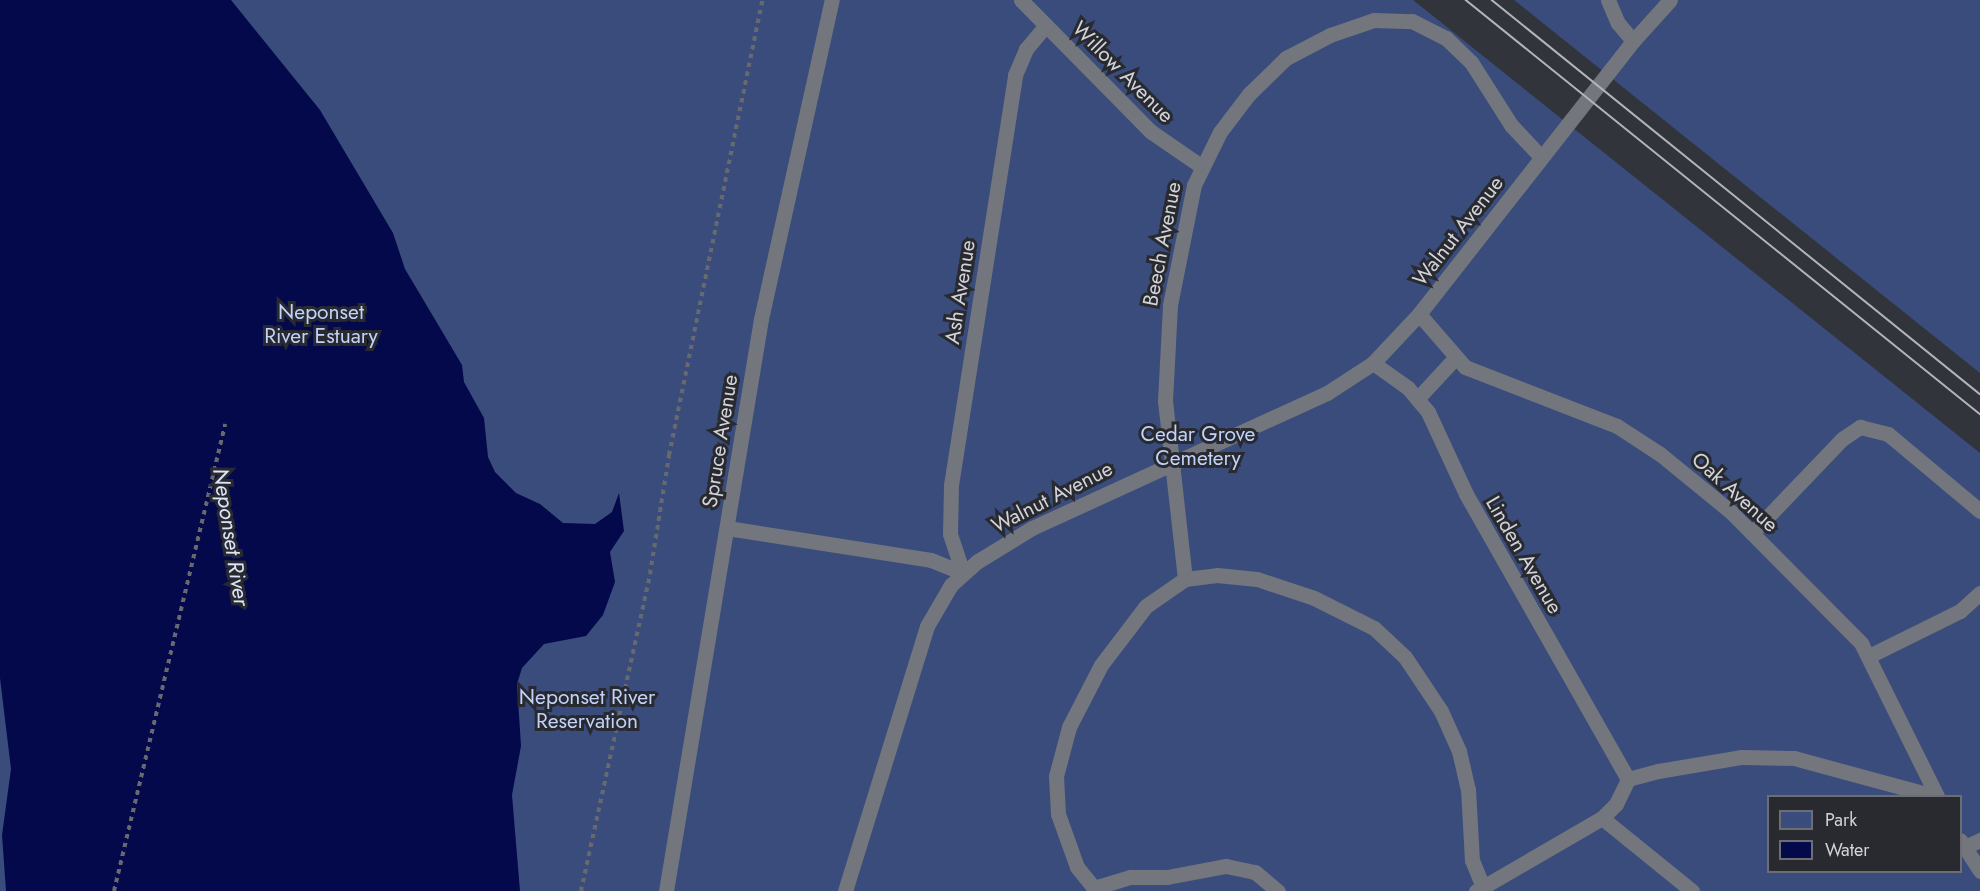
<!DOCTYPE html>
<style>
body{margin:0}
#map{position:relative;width:1980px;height:891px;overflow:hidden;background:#31343a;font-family:Jost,sans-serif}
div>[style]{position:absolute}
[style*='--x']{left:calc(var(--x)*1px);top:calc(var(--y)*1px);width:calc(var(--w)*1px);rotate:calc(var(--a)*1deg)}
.green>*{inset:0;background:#394c7c}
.water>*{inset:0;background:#04094c}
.path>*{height:4px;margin-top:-2px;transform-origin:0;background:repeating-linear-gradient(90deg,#67696f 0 4.5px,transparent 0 9px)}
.service>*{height:15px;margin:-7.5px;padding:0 7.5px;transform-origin:7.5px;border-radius:7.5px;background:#73767d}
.tram>*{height:1.5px;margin:-0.75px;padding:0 0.75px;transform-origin:0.75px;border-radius:0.75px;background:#b2b4b9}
span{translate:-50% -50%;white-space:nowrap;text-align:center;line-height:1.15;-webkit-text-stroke:6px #282a30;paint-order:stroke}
.street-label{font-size:21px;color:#d2d4d8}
.park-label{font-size:21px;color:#c2d3fb}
.water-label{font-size:22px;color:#dbe4f8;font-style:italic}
.legend{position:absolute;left:1767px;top:795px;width:195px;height:78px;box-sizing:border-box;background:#282a30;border:2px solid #6c6e73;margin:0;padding:8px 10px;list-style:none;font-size:18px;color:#d2d4d8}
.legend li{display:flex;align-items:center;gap:12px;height:30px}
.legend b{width:30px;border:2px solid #6c6e73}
</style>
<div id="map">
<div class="green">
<div style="clip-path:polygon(evenodd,0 0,1413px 0,1980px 453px,1980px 891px,0 891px,0 0,1768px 796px,1960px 796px,1960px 872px,1768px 872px,1768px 796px)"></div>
<div style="clip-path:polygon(1514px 0,1980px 0,1980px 373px)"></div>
</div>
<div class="water">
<div style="clip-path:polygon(0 0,231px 0,320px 110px,393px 233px,405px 269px,462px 365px,464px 382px,484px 418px,488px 457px,495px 472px,516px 493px,540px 504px,563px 523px,595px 524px,612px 512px,619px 493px,624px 531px,610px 552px,615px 582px,603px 615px,586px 636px,544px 644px,522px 668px,517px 684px,521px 746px,512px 795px,520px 891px,6px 891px,2px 835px,11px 769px,0 678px)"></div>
</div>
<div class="path">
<div style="--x:114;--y:891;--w:480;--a:-76.6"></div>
<div style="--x:581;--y:891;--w:324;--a:-77.7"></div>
<div style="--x:650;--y:574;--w:121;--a:-80.9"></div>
<div style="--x:669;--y:455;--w:464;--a:-78.4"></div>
</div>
<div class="service">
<div style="--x:1021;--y:0;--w:184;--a:45.4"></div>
<div style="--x:1150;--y:131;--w:62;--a:34.5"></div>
<div style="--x:1608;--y:0;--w:25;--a:67"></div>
<div style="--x:1618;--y:23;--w:23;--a:50"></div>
<div style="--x:1419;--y:314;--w:70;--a:49"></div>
<div style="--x:1465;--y:367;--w:163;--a:21.2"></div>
<div style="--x:1617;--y:426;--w:51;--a:33.1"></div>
<div style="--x:1660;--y:454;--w:92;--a:39.2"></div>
<div style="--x:1731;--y:512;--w:185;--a:45.2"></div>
<div style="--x:1861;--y:643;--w:171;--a:63.6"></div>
<div style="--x:1373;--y:363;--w:43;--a:35.5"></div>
<div style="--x:1408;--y:388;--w:31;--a:50"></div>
<div style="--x:1428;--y:412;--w:90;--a:65.1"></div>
<div style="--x:1466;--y:494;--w:328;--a:60.4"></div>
<div style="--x:1418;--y:398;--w:54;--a:-47.2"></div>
<div style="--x:727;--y:528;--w:206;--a:8.9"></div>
<div style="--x:931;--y:560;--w:35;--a:22"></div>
<div style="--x:1752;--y:533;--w:130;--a:-46.2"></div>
<div style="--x:1842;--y:439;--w:22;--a:-34"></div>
<div style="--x:1860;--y:427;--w:29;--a:14"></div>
<div style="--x:1888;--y:434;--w:120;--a:39.9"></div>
<div style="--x:963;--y:573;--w:41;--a:-108.4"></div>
<div style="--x:950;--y:534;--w:49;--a:-88.8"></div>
<div style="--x:951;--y:485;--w:415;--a:-81.1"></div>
<div style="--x:1015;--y:75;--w:28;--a:-67"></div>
<div style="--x:1026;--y:49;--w:31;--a:-50"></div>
<div style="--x:1185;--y:579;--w:179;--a:-96.4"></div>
<div style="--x:1165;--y:401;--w:96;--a:-87"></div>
<div style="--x:1170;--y:305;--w:122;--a:-78.7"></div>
<div style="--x:1194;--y:185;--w:59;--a:-63.9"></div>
<div style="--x:1220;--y:132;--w:48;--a:-52.7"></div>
<div style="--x:1249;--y:94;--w:52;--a:-44.2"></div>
<div style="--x:1286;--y:58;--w:50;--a:-27.6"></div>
<div style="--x:1330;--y:35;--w:46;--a:-18.8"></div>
<div style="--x:1374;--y:20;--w:38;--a:2"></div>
<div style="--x:1412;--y:21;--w:38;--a:27"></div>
<div style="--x:1446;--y:38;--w:35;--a:44"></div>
<div style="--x:1471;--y:62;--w:75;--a:57.6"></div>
<div style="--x:1511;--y:125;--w:44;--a:46.8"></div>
<div style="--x:1869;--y:656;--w:102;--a:-26.3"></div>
<div style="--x:1960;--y:611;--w:27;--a:-42"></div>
<div style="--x:1602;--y:818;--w:116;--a:39"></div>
<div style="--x:1960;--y:840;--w:37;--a:57"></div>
<div style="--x:1965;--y:847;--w:17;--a:-25"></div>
<div style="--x:1094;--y:888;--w:27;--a:-129"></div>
<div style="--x:1077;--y:867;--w:56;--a:-109.7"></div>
<div style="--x:1058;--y:814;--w:38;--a:-93"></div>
<div style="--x:1056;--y:776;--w:51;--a:-75.1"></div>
<div style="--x:1069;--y:727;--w:70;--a:-62.7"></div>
<div style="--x:1101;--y:665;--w:74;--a:-52.7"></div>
<div style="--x:1146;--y:606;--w:47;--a:-34.7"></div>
<div style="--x:1185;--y:579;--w:32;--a:-7"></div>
<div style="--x:1217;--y:575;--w:40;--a:5.7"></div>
<div style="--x:1257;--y:579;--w:60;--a:18.4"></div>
<div style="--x:1314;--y:598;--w:67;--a:26.6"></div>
<div style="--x:1374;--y:628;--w:42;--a:43.1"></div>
<div style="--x:1405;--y:657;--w:65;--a:56.3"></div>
<div style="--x:1441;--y:711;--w:44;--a:65.8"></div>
<div style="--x:1459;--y:751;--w:39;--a:77"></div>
<div style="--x:1468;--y:789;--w:71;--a:86.8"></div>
<div style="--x:1472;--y:860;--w:29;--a:68"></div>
<div style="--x:1094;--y:888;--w:38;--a:-17"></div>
<div style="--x:1130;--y:877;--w:37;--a:0"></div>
<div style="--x:1167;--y:877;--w:60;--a:-10.6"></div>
<div style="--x:1226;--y:866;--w:30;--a:12"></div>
<div style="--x:1255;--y:872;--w:30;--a:40"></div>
<div style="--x:666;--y:891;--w:580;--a:-80.57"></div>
<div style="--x:761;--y:319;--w:327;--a:-77.5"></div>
<div style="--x:845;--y:891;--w:277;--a:-72.8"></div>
<div style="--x:927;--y:626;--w:48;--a:-59.7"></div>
<div style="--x:951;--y:585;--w:36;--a:-42"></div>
<div style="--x:978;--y:561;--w:63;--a:-31.4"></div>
<div style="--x:1032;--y:528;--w:324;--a:-24.6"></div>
<div style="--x:1327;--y:393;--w:55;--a:-33.1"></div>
<div style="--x:1373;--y:363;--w:67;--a:-46.8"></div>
<div style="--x:1419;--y:314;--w:347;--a:-51.9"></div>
<div style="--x:1633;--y:41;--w:55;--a:-47.9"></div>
<div style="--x:1476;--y:891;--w:146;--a:-30.1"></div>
<div style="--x:1602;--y:818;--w:20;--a:-45"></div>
<div style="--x:1616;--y:804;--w:28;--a:-64"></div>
<div style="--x:1628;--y:779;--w:31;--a:-15"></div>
<div style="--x:1658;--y:771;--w:85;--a:-9.5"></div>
<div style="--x:1742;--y:757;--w:52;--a:1.1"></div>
<div style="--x:1794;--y:758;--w:145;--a:15.2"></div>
</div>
<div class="tram">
<div style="--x:1466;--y:0;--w:660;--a:38.85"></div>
<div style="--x:1492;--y:0;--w:627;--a:38.92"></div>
</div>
<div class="street-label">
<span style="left:1123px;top:72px;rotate:45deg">Willow Avenue</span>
<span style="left:1458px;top:231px;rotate:-52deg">Walnut Avenue</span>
<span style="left:1162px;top:244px;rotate:-79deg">Beech Avenue</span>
<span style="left:960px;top:292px;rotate:-81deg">Ash Avenue</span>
<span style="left:720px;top:441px;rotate:-81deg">Spruce Avenue</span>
<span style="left:1735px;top:492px;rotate:42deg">Oak Avenue</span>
<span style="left:1052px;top:497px;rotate:-27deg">Walnut Avenue</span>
<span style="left:1524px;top:555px;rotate:60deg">Linden Avenue</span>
</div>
<div class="park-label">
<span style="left:321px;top:324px">Neponset<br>River Estuary</span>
<span style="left:1198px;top:446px">Cedar Grove<br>Cemetery</span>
<span style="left:587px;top:709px">Neponset River<br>Reservation</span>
</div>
<div class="water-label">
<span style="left:231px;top:537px;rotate:81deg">Neponset River</span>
</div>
<ul class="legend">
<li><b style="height:16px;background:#394c7c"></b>Park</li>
<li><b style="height:16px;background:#04094c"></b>Water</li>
</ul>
</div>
